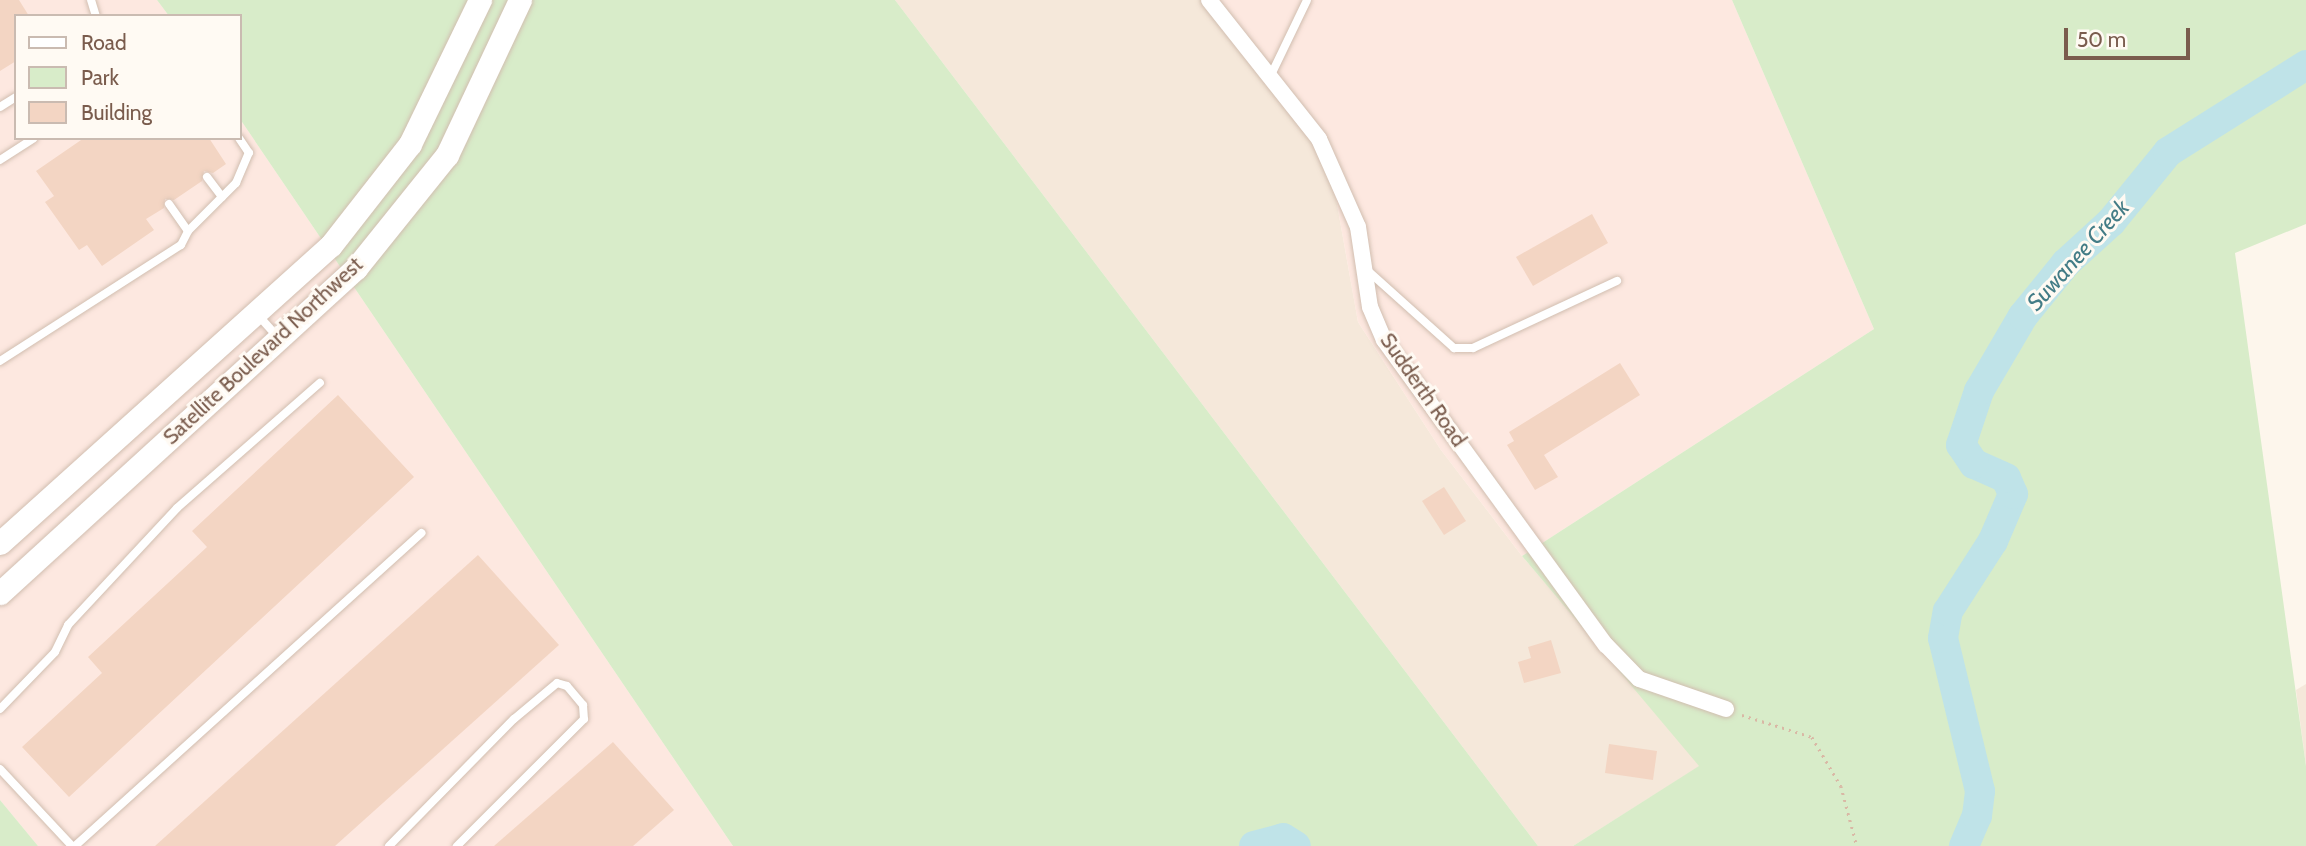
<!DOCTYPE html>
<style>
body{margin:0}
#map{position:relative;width:2306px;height:846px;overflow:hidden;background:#fdf6ec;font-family:Cabin,sans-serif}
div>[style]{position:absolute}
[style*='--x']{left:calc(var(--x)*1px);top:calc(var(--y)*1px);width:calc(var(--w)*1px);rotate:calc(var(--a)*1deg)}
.residential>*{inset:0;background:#f5e8da}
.commercial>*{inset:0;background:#fde8e0}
.green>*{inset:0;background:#d8ecc9}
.river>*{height:30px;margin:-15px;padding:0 15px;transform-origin:15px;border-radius:15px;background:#bfe3e8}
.building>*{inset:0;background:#f3d5c3}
.path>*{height:2.5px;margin-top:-1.25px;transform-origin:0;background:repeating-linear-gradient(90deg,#d9b8a5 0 2px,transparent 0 7px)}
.roads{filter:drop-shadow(0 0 2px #d1beb0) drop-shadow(0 0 2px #d1beb0)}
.service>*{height:8px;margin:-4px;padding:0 4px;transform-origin:4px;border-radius:4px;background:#fff}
.minor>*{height:16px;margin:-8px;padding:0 8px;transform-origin:8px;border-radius:8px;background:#fff}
.secondary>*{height:23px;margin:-11.5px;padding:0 11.5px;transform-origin:11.5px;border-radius:11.5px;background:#fff}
span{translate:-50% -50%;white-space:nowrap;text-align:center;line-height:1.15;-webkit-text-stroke:6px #fffaf3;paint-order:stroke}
.street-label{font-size:21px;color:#7a5c4d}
.water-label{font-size:23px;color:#437c86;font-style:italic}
.legend{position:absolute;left:14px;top:14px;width:228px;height:126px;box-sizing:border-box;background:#fffaf3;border:2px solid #cabbb1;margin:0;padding:9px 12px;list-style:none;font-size:21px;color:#7a5c4d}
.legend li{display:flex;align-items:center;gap:14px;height:35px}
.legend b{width:35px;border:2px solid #cabbb1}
.scale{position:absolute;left:2064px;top:28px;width:126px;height:32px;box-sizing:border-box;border:4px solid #7a5c4d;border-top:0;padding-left:9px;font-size:21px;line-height:24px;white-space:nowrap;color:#7a5c4d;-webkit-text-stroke:5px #fffaf3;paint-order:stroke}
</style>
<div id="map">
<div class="residential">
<div style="clip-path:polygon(895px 0,1202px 0,1325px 137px,1358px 322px,1441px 450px,1522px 556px,1700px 766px,1573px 846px,1538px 846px)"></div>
<div style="clip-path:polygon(2306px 684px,2306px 766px,2296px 690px)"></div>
</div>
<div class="commercial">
<div style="clip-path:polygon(0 0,157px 0,169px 16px,16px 16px,16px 138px,240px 138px,240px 119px,733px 846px,38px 846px,0 800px)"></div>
<div style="clip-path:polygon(1202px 0,1732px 0,1874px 329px,1522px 556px,1441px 450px,1358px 322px,1325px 137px)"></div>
</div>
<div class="green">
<div style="clip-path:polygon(157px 0,895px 0,1538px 846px,733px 846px,240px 119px,240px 16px,169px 16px)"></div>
<div style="clip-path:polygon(1732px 0,2306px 0,2306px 224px,2235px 253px,2306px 766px,2306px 846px,1573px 846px,1699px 766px,1522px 556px,1874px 329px)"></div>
<div style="clip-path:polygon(0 800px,38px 846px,0 846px)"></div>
</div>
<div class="river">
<div style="--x:1254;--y:846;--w:30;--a:-15"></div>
<div style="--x:1283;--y:838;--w:15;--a:32"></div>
<div style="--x:1964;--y:846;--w:33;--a:-67"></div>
<div style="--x:1977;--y:816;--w:25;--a:-83"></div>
<div style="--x:1980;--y:791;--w:157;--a:-103.6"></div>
<div style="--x:1943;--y:638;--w:27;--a:-80"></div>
<div style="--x:1948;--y:611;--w:83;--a:-57.3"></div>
<div style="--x:1993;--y:541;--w:51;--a:-66.9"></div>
<div style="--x:2013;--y:494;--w:17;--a:-114"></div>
<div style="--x:2006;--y:478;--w:35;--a:-156"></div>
<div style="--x:1974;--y:464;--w:23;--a:-124"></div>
<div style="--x:1961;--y:445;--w:57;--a:-71.6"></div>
<div style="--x:1979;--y:391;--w:87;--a:-59.6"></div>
<div style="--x:2023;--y:316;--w:68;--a:-50.9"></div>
<div style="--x:2066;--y:263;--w:61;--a:-42.3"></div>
<div style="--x:2111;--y:222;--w:90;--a:-50.8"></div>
<div style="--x:2168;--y:152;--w:163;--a:-32.2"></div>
</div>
<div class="building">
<div style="clip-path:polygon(0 0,19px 0,29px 16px,16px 16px,16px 61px,0 71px)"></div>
<div style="clip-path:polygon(84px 138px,209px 138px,226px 164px,213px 173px,204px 171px,202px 181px,174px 200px,165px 199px,164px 208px,146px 219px,154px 230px,102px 266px,87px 245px,79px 250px,45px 202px,54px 196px,36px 171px)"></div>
<div style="clip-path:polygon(1592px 214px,1608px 243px,1533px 286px,1516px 257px)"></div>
<div style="clip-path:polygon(1620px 363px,1640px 395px,1544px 455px,1558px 477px,1535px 490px,1507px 445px,1514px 441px,1509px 432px)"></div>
<div style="clip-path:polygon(338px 395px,414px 477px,69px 797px,22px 747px,102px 673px,88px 657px,207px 547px,192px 531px)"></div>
<div style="clip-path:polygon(1444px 487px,1466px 521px,1444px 535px,1422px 501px)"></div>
<div style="clip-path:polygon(478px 555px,559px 645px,335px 846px,155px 846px)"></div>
<div style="clip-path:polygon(1551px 640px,1561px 673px,1524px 683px,1518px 662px,1531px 658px,1528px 647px)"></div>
<div style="clip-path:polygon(613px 742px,674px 810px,633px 846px,494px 846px)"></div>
<div style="clip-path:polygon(1609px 744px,1657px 751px,1653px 780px,1605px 773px)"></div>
</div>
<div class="path">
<div style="--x:1742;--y:715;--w:73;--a:17.4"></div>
<div style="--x:1812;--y:737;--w:57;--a:59.4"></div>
<div style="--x:1841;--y:786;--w:62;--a:75.1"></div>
</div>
<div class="roads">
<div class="service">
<div style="--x:91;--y:0;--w:17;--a:73"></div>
<div style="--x:1270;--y:77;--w:85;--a:-64.3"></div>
<div style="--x:0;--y:107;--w:19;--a:-32"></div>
<div style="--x:0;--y:160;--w:40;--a:-32.9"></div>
<div style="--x:207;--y:177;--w:25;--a:53"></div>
<div style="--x:169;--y:204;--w:33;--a:55"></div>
<div style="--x:1367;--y:270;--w:117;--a:41.9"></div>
<div style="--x:1454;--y:348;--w:19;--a:0"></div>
<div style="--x:1473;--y:348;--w:159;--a:-25"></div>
<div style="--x:257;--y:314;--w:30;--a:48"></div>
<div style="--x:0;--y:361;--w:215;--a:-32.7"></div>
<div style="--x:181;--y:245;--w:16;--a:-63"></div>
<div style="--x:188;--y:231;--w:68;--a:-45"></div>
<div style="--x:236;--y:183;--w:33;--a:-67"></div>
<div style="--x:249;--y:153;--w:18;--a:-124"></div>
<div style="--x:0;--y:709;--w:79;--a:-46"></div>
<div style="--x:55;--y:652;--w:30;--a:-64"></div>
<div style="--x:68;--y:625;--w:160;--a:-47"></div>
<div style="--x:177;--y:508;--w:190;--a:-41.2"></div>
<div style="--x:0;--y:769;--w:105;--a:46.9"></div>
<div style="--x:75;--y:846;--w:467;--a:-42.1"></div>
<div style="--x:389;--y:846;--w:178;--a:-45.5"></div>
<div style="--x:514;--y:719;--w:56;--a:-39.9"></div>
<div style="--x:557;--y:683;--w:10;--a:17"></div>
<div style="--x:567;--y:686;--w:25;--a:50"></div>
<div style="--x:583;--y:705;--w:14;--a:86"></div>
<div style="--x:584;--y:719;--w:180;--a:135"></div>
</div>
<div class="minor">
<div style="--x:1209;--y:0;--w:177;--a:51.6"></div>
<div style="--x:1319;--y:139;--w:96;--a:66.1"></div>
<div style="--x:1358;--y:227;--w:81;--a:81.5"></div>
<div style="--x:1370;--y:307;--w:36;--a:67"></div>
<div style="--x:1384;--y:340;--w:377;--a:54"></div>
<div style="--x:1606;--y:645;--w:47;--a:45.9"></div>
<div style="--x:1639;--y:679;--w:92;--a:19"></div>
</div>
<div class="secondary">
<div style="--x:0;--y:543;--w:445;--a:-42"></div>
<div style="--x:331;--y:245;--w:128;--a:-52"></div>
<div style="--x:410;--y:144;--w:160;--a:-64.1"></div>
<div style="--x:0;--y:593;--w:482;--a:-42.4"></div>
<div style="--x:356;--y:268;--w:145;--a:-51.2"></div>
<div style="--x:447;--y:155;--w:171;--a:-64.8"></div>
</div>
</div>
<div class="street-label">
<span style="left:263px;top:351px;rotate:-43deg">Satellite Boulevard Northwest</span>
<span style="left:1423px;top:390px;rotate:55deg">Sudderth Road</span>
</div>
<div class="water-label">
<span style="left:2078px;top:255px;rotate:-48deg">Suwanee Creek</span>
</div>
<ul class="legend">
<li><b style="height:9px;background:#fff"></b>Road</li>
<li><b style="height:19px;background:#d8ecc9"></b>Park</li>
<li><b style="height:19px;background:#f3d5c3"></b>Building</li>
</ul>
<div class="scale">50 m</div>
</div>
